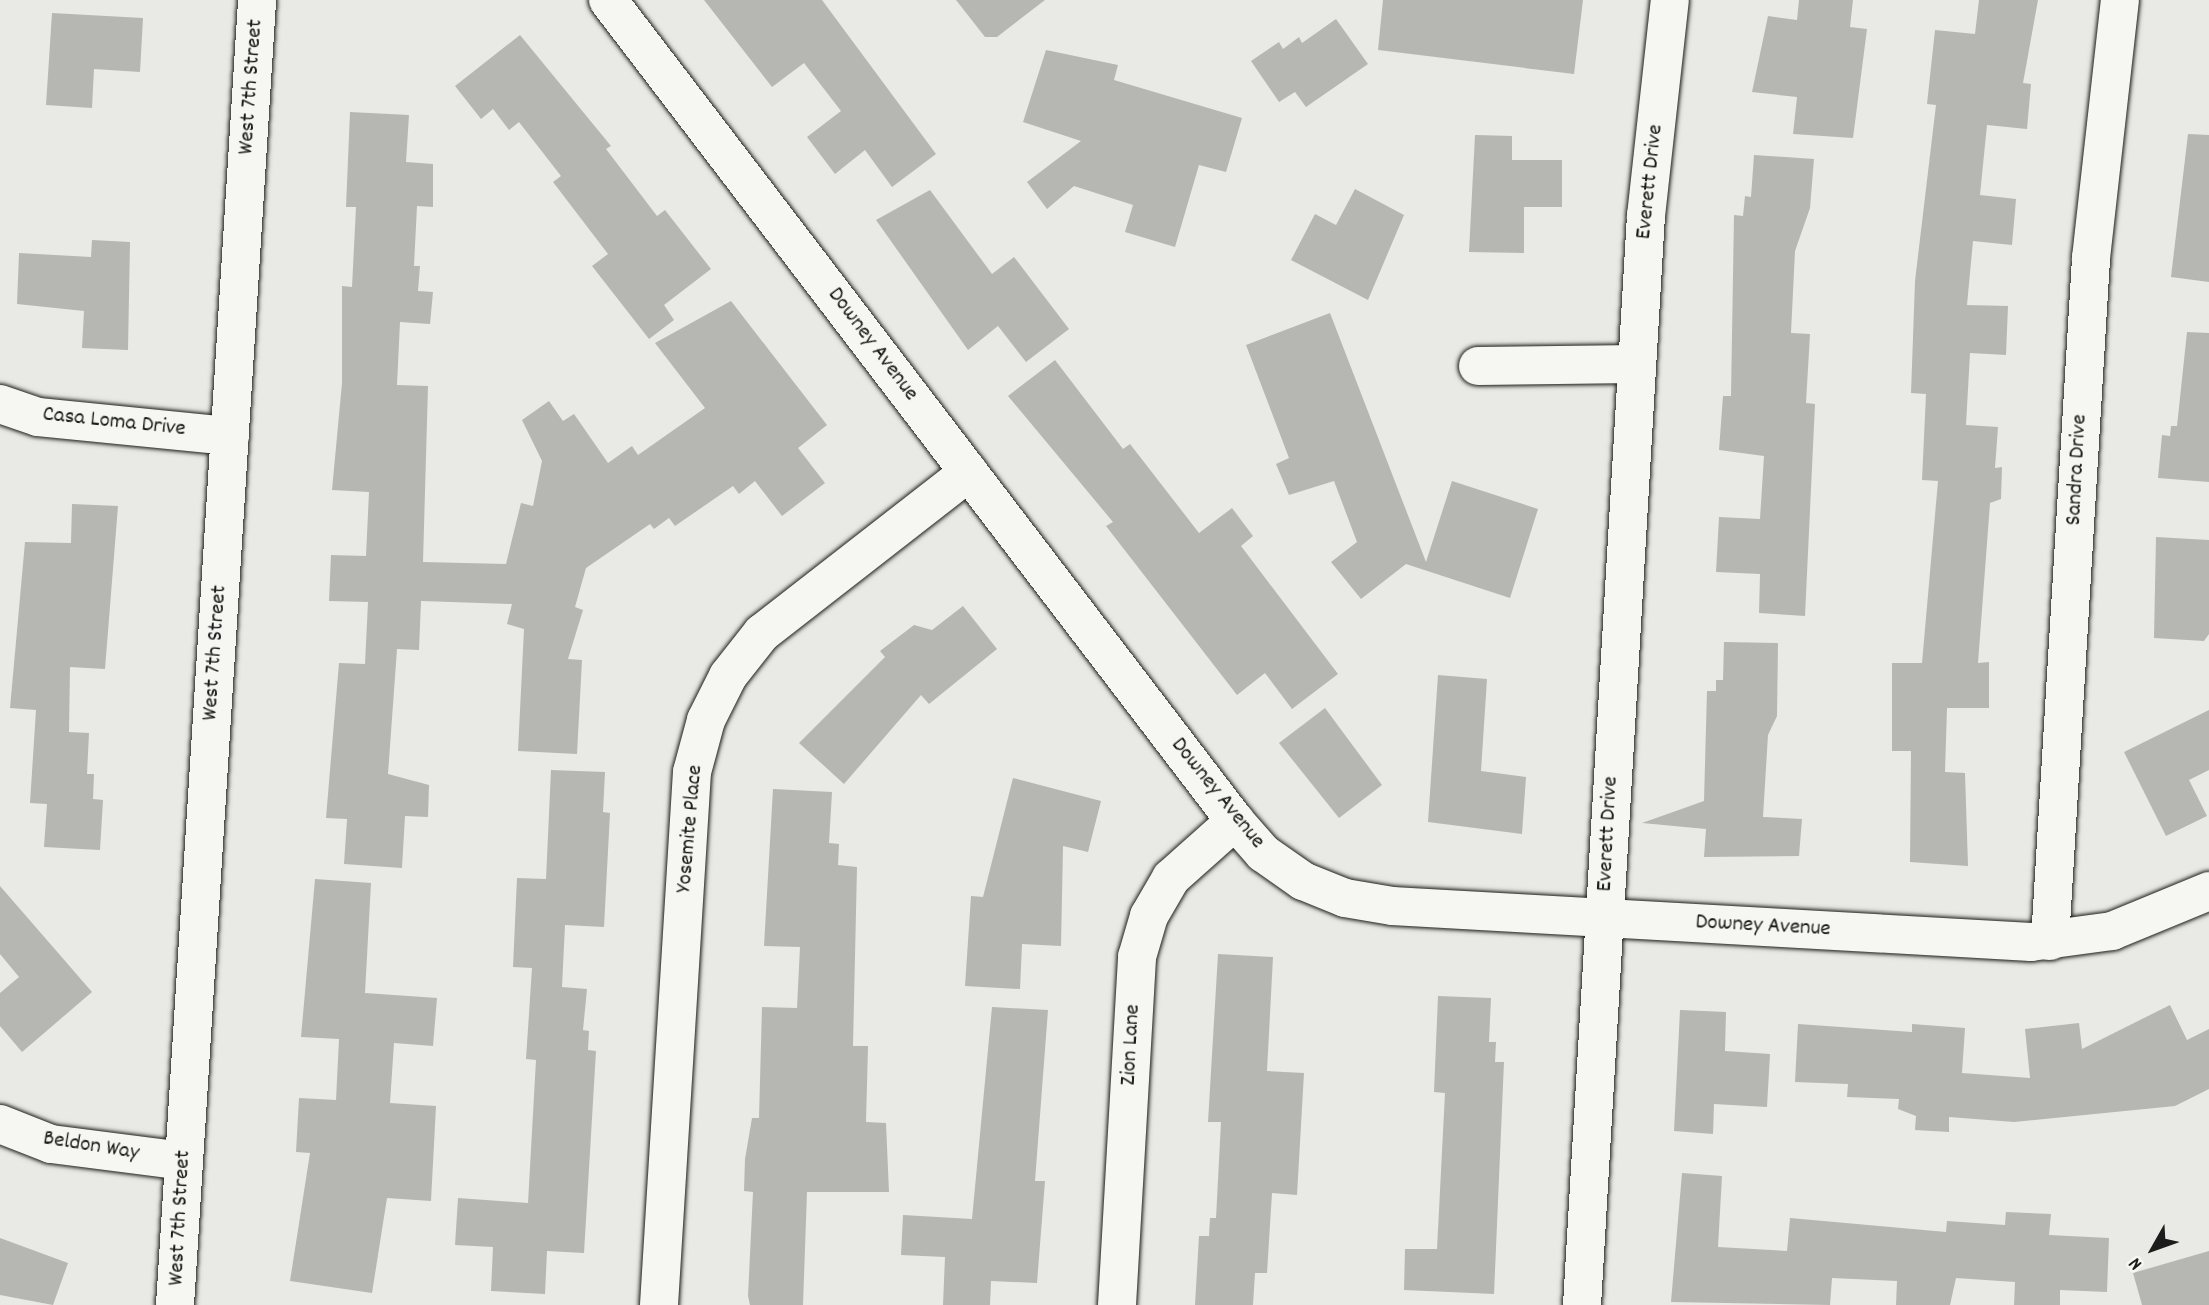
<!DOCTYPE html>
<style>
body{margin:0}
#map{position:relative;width:2209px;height:1305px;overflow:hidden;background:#e9e9e5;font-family:Dekko,sans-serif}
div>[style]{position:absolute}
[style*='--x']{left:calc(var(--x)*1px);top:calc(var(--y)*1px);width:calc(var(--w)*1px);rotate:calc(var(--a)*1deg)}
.building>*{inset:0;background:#b6b6b3}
.roads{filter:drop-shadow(0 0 2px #1c1c1c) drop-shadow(0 0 2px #1c1c1c)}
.street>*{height:38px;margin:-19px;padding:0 19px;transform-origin:19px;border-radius:19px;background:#f6f6f2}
.secondary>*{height:38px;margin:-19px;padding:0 19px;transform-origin:19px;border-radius:19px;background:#f6f6f2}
span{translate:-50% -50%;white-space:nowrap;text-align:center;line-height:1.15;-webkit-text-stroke:5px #f6f6f2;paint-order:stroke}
.street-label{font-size:23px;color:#1c1c1c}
.north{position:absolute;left:2118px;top:1214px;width:70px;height:70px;-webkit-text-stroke:5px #f6f6f2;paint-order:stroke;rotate:230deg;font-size:19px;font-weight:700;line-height:28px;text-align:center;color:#1c1c1c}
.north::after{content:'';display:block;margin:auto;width:24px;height:32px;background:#1c1c1c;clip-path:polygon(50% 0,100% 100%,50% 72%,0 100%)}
</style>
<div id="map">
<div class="building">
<div style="clip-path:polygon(704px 0,822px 0,936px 154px,892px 187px,865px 150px,835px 174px,807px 137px,841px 111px,804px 63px,772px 87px)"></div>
<div style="clip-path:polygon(956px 0,1045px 0,997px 37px,985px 37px)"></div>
<div style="clip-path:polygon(1383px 0,1583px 0,1574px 74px,1378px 50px)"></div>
<div style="clip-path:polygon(1799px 0,1853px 0,1850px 27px,1867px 29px,1853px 138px,1793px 134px,1797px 97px,1752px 92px,1768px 16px,1797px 20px)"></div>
<div style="clip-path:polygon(1979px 0,2038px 0,2023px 83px,2031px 84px,2027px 129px,1987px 125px,1980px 195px,2016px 199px,2012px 245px,1973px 241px,1967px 305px,2008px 306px,2006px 355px,1970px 353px,1966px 425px,1998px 427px,1995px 468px,2002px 467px,2001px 499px,1990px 503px,1978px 663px,1989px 662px,1989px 708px,1947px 708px,1945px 772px,1965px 773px,1968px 866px,1910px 862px,1911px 751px,1892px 751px,1892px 663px,1922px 663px,1938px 481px,1922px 480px,1926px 394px,1911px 393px,1915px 281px,1936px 105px,1927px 104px,1935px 30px,1975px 34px)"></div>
<div style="clip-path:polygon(52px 13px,143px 18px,140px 72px,94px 69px,92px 108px,46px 105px)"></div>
<div style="clip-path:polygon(1336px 19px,1368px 64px,1306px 107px,1295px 92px,1279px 102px,1251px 61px,1279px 42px,1283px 49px,1299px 37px,1302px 43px)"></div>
<div style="clip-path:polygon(520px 35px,611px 146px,606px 149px,657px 216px,665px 210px,711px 269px,664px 305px,674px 320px,649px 339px,592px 266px,608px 254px,553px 182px,561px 176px,519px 122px,509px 130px,493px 109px,481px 119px,455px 86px)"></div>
<div style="clip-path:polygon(1046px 50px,1118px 65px,1114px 80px,1242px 118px,1226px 172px,1199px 165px,1175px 247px,1125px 232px,1133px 205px,1074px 186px,1047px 209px,1027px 182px,1081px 141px,1023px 122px)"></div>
<div style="clip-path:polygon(350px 112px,409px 115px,406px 162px,433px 164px,433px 207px,417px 206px,414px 266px,420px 266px,418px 291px,433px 292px,430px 324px,400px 322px,397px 385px,428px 386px,423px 562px,506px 564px,521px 503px,533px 506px,542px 461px,522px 420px,549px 401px,563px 421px,574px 414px,608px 463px,632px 446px,638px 455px,705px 408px,655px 343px,731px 301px,827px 425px,798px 448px,825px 483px,782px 516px,755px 481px,739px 494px,733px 486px,675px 526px,669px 518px,654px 529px,650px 524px,586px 568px,575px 607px,583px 610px,568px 659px,582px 660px,577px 754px,518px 751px,524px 629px,507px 624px,512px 604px,421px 601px,419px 650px,397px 649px,388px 774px,429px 785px,428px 817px,405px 816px,402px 868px,344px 864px,347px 819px,326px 818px,339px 663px,365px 664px,368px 602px,329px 601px,331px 555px,366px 556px,369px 492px,332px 490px,342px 383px,342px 286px,352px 287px,356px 207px,346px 207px)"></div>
<div style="clip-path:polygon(2188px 134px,2209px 135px,2209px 282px,2171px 277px)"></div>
<div style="clip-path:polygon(1475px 135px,1512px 136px,1512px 160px,1562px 160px,1562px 207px,1524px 207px,1524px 253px,1469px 252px)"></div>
<div style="clip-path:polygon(1754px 155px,1814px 159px,1810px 208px,1795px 251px,1791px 333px,1810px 334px,1806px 403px,1815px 404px,1805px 616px,1759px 613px,1760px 574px,1716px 572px,1719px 517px,1760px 519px,1764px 456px,1719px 450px,1723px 396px,1731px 396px,1734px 215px,1743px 216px,1745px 196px,1751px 197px)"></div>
<div style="clip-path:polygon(1355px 189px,1404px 215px,1368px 300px,1291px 260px,1315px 214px,1336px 225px)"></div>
<div style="clip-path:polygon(930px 190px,992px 274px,1014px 257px,1069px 329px,1026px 362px,998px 326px,968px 350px,876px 220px)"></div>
<div style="clip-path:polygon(92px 240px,130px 242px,128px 350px,82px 348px,84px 311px,17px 304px,19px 253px,91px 257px)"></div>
<div style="clip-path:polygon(1330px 313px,1426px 562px,1452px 481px,1538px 509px,1510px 598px,1406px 564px,1361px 599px,1331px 562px,1357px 542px,1334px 481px,1289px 495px,1276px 464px,1289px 458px,1246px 345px)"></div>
<div style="clip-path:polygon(2187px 332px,2209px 333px,2209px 482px,2158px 478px,2162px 435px,2170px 436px,2171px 426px,2177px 426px)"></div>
<div style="clip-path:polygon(1055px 360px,1123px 449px,1130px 444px,1199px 533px,1232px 508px,1253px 536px,1241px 546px,1338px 674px,1292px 709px,1265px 673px,1237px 695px,1106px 526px,1113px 522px,1008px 396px)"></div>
<div style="clip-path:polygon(72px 504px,118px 506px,105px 669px,70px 667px,69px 732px,89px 733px,87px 774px,94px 774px,93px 799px,103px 800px,100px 850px,44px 847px,47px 804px,30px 803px,36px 710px,10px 708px,25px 542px,71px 543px)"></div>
<div style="clip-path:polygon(2156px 537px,2209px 540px,2209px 634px,2204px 641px,2154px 638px)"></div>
<div style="clip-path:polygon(963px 606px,997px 649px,929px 704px,921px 695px,844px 784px,799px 743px,885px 657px,880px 651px,914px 625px,932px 630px)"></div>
<div style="clip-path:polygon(1724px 642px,1778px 643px,1777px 716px,1768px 735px,1763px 817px,1802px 819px,1799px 856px,1704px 857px,1706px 829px,1642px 823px,1704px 801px,1707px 691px,1716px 691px,1716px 680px,1723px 680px)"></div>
<div style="clip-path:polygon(1438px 675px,1487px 679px,1481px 771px,1526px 777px,1522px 834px,1428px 822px)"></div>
<div style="clip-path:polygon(1325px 708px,1382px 785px,1339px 818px,1279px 743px)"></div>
<div style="clip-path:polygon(2209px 710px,2209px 770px,2189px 780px,2207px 816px,2166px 836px,2124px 752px)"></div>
<div style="clip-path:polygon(551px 770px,605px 772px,603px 812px,610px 813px,604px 927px,565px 925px,562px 987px,587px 989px,583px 1030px,589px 1031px,588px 1050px,596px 1051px,584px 1253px,547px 1251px,545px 1294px,491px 1291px,493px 1247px,455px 1245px,458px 1198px,528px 1203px,536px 1060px,526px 1059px,532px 968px,513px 967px,517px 878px,546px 879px)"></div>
<div style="clip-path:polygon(1013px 778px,1101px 801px,1088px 852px,1063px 846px,1061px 946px,1022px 944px,1020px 989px,965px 986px,971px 896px,983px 897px)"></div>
<div style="clip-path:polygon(773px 789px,832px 792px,829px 843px,839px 844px,838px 865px,857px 867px,853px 1046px,868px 1046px,866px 1122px,886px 1123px,889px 1192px,807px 1192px,803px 1305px,750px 1305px,748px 1296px,753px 1192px,744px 1191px,745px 1159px,752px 1118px,759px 1118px,762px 1007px,797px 1008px,800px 947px,764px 946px)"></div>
<div style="clip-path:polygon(315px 879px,371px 883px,365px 993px,437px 998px,433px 1046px,394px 1043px,390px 1103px,436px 1106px,431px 1201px,387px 1198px,372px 1293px,290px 1281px,310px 1153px,296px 1152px,299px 1098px,336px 1100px,339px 1039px,301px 1037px)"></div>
<div style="clip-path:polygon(0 886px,92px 992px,22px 1052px,0 1026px,0 993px,19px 977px,0 954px)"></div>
<div style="clip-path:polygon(1218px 954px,1273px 957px,1267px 1071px,1304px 1073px,1297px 1195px,1272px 1193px,1267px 1273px,1255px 1273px,1253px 1305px,1195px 1305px,1199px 1236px,1209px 1236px,1210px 1218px,1216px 1218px,1221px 1122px,1208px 1122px)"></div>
<div style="clip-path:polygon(1438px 996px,1491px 998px,1489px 1042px,1496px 1042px,1495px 1062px,1504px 1062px,1494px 1294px,1404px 1290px,1405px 1249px,1437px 1249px,1445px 1093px,1434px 1092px)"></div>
<div style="clip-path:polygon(2170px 1005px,2187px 1040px,2209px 1029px,2209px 1089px,2175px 1106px,2014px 1122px,1949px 1117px,1949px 1132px,1915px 1130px,1916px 1116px,1898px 1109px,1899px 1099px,1847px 1097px,1848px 1084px,1795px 1082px,1798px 1024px,1912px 1032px,1912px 1024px,1965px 1028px,1962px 1073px,2030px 1078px,2025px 1029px,2079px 1023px,2082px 1049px)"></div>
<div style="clip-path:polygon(992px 1007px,1048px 1010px,1035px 1181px,1045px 1181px,1037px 1283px,991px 1281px,990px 1305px,943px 1305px,945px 1257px,901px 1255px,903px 1215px,972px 1219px)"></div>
<div style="clip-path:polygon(1680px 1010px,1726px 1012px,1725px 1051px,1770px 1054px,1767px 1107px,1714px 1104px,1713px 1134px,1674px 1131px)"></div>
<div style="clip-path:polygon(1682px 1173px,1722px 1176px,1718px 1247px,1787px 1251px,1790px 1218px,1946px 1232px,1947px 1221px,2005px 1225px,2006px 1212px,2051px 1214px,2049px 1235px,2109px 1238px,2107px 1292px,2060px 1290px,2060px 1305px,2014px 1305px,2015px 1282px,1956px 1278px,1950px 1305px,1896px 1305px,1897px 1281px,1832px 1278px,1830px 1305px,1671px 1302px)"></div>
<div style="clip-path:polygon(0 1238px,68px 1263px,53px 1305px,0 1295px)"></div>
<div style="clip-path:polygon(2209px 1251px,2209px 1305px,2142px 1305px,2133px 1273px)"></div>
</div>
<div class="roads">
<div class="street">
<div style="--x:608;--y:0;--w:1033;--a:52.63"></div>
<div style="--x:1235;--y:821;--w:43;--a:48.8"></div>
<div style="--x:1263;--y:853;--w:49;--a:35"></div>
<div style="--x:1303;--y:881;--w:45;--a:22"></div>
<div style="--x:1345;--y:898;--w:48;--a:9.7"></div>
<div style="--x:1392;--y:906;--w:640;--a:3.22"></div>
<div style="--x:2031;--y:942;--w:82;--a:-7.7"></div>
<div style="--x:2112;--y:931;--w:105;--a:-22.4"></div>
<div style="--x:1478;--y:366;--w:159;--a:-0.7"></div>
<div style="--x:0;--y:404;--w:40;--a:18.9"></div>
<div style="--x:38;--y:417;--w:193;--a:5.7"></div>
<div style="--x:2050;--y:941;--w:684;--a:-86.56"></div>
<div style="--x:2091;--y:258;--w:260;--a:-83.6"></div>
<div style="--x:0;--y:1124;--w:55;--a:21.4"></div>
<div style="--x:51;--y:1144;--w:134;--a:7.3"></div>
<div style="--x:659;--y:1305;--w:534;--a:-86.46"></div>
<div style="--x:692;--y:772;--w:54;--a:-74.9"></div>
<div style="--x:706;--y:720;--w:49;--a:-63.4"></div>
<div style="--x:728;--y:676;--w:55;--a:-51.7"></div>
<div style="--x:762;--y:633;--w:262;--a:-37.9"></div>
<div style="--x:1117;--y:1305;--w:349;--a:-86.7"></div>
<div style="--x:1137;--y:957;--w:43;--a:-73.7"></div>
<div style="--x:1149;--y:916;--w:44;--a:-59.9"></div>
<div style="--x:1171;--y:878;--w:86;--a:-41.7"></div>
<div style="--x:1582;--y:1305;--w:1091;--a:-86.64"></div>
<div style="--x:1646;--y:216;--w:217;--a:-83.7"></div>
</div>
<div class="secondary">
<div style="--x:175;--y:1305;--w:1308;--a:-86.4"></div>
</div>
</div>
<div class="street-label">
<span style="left:252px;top:87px;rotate:-86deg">West 7th Street</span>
<span style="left:1651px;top:182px;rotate:-84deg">Everett Drive</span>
<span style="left:872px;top:345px;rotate:53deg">Downey Avenue</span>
<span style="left:114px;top:423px;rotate:6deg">Casa Loma Drive</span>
<span style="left:2078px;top:470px;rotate:-87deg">Sandra Drive</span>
<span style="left:216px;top:653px;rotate:-86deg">West 7th Street</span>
<span style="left:1217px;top:794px;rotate:51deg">Downey Avenue</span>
<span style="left:691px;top:829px;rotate:-85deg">Yosemite Place</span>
<span style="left:1609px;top:834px;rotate:-87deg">Everett Drive</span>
<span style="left:1763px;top:927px;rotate:3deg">Downey Avenue</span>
<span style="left:1132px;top:1045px;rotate:-87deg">Zion Lane</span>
<span style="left:91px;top:1147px;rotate:9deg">Beldon Way</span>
<span style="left:181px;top:1218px;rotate:-87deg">West 7th Street</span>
</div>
<div class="north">N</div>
</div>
